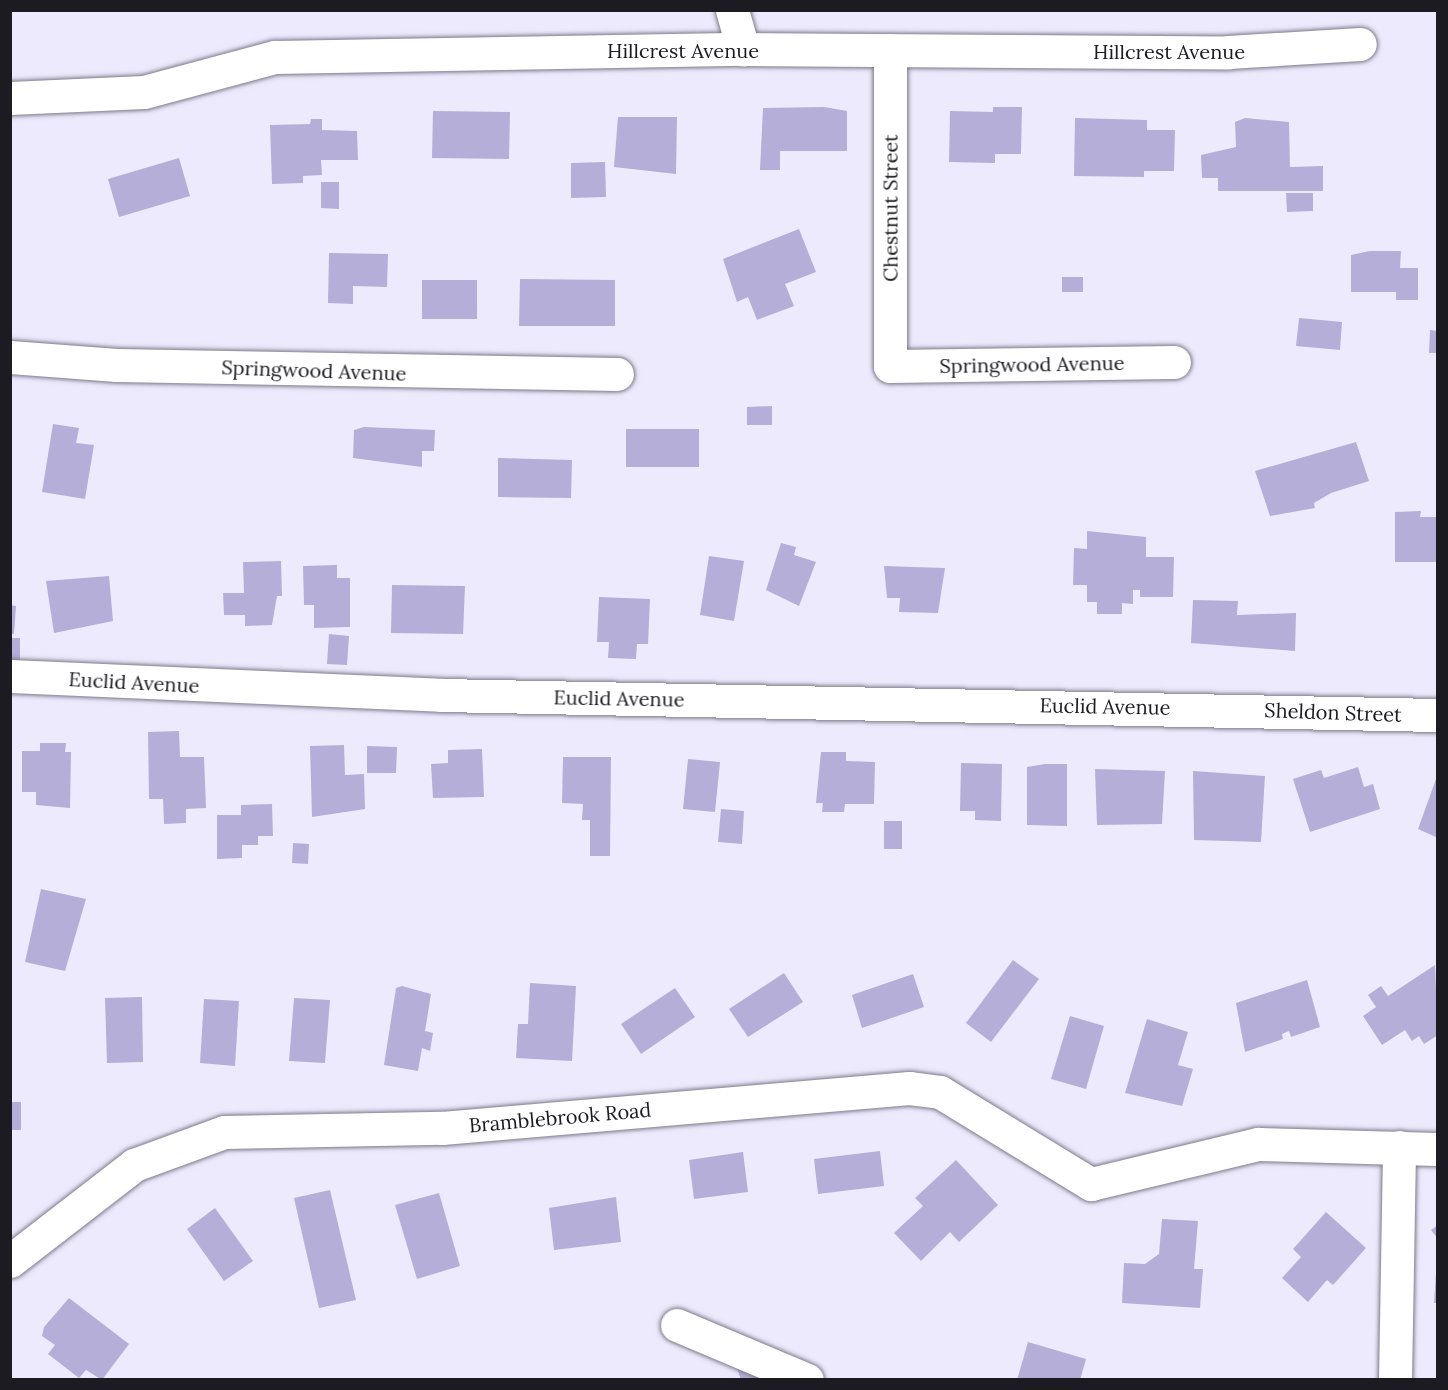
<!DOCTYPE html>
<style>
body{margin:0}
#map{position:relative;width:1448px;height:1390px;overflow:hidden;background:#edeafd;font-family:Lora,serif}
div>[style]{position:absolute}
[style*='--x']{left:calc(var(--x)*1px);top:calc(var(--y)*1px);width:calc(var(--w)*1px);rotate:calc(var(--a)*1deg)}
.building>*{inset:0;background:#b5aed8}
.roads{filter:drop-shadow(0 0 2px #7c7a8a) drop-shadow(0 0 2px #7c7a8a)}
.minor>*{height:33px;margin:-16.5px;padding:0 16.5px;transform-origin:16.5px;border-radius:16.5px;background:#fff}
span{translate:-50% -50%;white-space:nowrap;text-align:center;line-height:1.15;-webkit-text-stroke:4.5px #fff;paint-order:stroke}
.street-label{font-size:20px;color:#1c1b22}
.frame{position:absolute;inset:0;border:12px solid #1c1b22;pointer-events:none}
</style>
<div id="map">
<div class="building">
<div style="clip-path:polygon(824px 107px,847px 111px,847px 151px,780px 151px,780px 170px,760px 170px,763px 108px)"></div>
<div style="clip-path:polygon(993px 107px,1022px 107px,1021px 154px,995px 154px,995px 163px,949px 162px,950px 111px,993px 112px)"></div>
<div style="clip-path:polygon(433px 111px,510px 112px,509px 159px,432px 158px)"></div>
<div style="clip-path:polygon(618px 117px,677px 117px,676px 174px,614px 167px)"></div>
<div style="clip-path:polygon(1075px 118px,1147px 120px,1147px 130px,1175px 130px,1174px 171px,1144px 171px,1144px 177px,1074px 176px)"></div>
<div style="clip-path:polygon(1245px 118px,1289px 122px,1290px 167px,1323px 166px,1323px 191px,1218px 191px,1218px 178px,1202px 178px,1201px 155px,1236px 147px,1235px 122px)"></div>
<div style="clip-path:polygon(311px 119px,322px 119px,322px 130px,357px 131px,358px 160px,321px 160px,322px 175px,303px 176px,303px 183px,272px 184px,270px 125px,310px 124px)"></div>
<div style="clip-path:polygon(179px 158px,190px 196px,119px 217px,108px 179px)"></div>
<div style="clip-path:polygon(605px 162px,606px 197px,571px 198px,571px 163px)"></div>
<div style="clip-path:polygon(321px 182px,339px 182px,339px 209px,321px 208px)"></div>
<div style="clip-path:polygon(1286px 193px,1313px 193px,1313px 211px,1287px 212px)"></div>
<div style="clip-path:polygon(799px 229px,816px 272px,785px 284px,794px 306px,757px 320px,748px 297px,737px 302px,723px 259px)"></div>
<div style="clip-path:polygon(1370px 251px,1401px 251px,1400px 268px,1418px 268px,1418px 300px,1396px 300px,1396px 292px,1351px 292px,1351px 255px)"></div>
<div style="clip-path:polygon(329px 253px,388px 254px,387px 287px,353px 286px,353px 304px,328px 303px)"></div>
<div style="clip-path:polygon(1062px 277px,1083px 277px,1083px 292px,1062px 292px)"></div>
<div style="clip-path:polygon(520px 279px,615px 280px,615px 326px,519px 326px)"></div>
<div style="clip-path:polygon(422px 280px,477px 280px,477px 319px,422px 319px)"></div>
<div style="clip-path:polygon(1299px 318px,1342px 322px,1340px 350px,1296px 346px)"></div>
<div style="clip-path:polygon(1430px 330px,1438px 331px,1438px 353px,1429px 353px)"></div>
<div style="clip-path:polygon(772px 406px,772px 425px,747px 425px,747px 407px)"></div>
<div style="clip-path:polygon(53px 424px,79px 428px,76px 443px,94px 445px,85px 499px,42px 492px)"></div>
<div style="clip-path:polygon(364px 427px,435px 430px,434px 451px,422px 451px,422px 467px,353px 458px,354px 430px)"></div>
<div style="clip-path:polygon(626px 429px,699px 429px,699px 467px,626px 467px)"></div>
<div style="clip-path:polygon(1356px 442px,1369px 481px,1331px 493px,1314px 503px,1315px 508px,1270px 516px,1255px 471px)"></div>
<div style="clip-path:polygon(498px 458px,572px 460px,571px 498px,498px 497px)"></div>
<div style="clip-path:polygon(1421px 511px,1420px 517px,1438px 517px,1438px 562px,1395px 562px,1395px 512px)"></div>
<div style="clip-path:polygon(1087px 531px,1146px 537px,1146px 557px,1174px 557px,1173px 597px,1140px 597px,1140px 590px,1133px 590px,1133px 604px,1122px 603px,1122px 614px,1097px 614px,1097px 602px,1087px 602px,1087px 585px,1073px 585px,1074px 548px,1087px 549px)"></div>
<div style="clip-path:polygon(781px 543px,796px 547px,794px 555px,816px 562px,799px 606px,766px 590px)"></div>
<div style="clip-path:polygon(709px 556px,744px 561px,734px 621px,700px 615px)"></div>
<div style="clip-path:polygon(281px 561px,282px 596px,277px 596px,272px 625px,245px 626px,245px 615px,224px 615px,223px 593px,244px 593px,243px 562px)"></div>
<div style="clip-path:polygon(337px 565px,337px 578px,350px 578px,350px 627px,314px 628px,314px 605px,304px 605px,303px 566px)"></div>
<div style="clip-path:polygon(884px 566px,945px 568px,938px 613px,899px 612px,900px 598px,887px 598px)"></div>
<div style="clip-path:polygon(109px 576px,113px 621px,54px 633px,46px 581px)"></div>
<div style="clip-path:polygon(392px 585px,465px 586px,463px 634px,391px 633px)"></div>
<div style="clip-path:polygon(599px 597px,650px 599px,648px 644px,637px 644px,636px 659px,608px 658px,609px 642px,597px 642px)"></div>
<div style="clip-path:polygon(1193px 600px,1238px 601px,1237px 615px,1296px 613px,1295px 651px,1191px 643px)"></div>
<div style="clip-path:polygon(10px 605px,16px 606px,14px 634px,10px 634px)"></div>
<div style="clip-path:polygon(329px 634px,349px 636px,347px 665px,327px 664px)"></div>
<div style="clip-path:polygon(10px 638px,20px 638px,20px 661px,10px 661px)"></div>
<div style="clip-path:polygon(179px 731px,180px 757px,204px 757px,206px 808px,186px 809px,186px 823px,164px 824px,163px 799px,149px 799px,148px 732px)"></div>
<div style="clip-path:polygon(40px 743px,66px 743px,65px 752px,71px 752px,70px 808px,36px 805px,36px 792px,22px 792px,22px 751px,40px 751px)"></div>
<div style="clip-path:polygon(344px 745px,345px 775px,364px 774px,365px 809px,312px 817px,310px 746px)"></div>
<div style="clip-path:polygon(367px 746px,397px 747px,396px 773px,367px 773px)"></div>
<div style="clip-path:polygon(482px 749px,484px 797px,433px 798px,431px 764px,448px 763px,448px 750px)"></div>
<div style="clip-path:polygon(821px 752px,846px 752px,846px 761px,875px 762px,874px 804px,845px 804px,844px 812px,822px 812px,823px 803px,816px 803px)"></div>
<div style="clip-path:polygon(563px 757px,611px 757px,610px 856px,590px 856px,590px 820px,582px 820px,583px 804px,562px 803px)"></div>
<div style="clip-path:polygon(688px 759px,720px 762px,715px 812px,683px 809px)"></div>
<div style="clip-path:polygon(961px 763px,1002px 764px,1001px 821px,975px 820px,975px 811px,960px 811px)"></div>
<div style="clip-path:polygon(1045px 764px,1067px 764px,1067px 826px,1027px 825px,1027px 767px)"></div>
<div style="clip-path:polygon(1358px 767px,1364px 787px,1373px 784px,1380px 809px,1310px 832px,1293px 779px,1321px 770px,1324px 778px)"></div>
<div style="clip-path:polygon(1095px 769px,1165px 771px,1162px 824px,1097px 825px)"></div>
<div style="clip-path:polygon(1193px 771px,1265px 776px,1261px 842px,1194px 840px)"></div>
<div style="clip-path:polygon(1436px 779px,1438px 779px,1438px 838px,1418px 829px)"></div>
<div style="clip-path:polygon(272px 804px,273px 836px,258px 836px,258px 845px,242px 845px,242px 858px,217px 859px,217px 815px,241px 815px,241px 805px)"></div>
<div style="clip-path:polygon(721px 809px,744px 811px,742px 844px,718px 842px)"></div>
<div style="clip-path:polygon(884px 821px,902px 821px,902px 849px,884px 849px)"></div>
<div style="clip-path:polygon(293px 843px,309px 844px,308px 864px,292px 863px)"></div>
<div style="clip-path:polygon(41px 889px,86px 899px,65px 971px,25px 962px)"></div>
<div style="clip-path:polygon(1013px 960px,1039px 979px,991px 1042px,966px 1023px)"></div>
<div style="clip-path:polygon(1435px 965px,1438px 1035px,1424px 1044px,1419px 1036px,1412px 1041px,1405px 1030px,1382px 1045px,1363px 1016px,1376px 1007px,1368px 995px,1381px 986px,1388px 996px)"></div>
<div style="clip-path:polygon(784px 973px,803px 1002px,748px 1037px,729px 1009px)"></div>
<div style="clip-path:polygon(913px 974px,924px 1007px,862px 1028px,852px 995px)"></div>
<div style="clip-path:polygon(1307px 980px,1320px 1027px,1291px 1037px,1289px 1031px,1282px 1034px,1283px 1039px,1245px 1052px,1236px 1003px)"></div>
<div style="clip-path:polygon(530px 983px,576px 986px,572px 1061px,516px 1058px,518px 1024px,528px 1024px)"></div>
<div style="clip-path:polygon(402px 986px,431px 994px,425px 1031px,433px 1033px,430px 1051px,422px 1048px,418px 1071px,384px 1065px,396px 988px)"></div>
<div style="clip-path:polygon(675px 988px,695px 1017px,641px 1054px,621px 1024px)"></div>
<div style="clip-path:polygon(142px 997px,143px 1062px,107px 1063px,105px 998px)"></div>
<div style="clip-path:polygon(294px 998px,330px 1000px,325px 1063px,289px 1061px)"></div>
<div style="clip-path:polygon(204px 999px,239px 1001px,235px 1066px,200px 1063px)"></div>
<div style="clip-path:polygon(1070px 1016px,1104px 1026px,1086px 1089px,1051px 1079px)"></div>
<div style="clip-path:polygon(1147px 1019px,1188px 1032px,1178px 1065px,1193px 1069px,1182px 1106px,1125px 1093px)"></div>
<div style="clip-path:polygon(10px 1102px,21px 1102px,21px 1130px,10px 1130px)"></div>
<div style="clip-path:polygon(880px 1151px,884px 1186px,818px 1194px,814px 1159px)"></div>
<div style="clip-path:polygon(743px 1152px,748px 1192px,694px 1199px,689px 1160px)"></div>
<div style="clip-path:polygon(956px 1160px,998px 1205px,959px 1242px,950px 1232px,921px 1261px,894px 1233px,923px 1206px,915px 1198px)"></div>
<div style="clip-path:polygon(330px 1190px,356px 1300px,319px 1308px,294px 1198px)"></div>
<div style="clip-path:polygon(439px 1193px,460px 1266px,417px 1279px,395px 1205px)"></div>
<div style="clip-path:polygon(616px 1197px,621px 1242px,554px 1250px,549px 1208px)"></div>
<div style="clip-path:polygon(215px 1208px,253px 1261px,224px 1281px,187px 1229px)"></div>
<div style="clip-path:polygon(1326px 1212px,1366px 1248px,1333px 1285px,1327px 1280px,1308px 1302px,1282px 1278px,1301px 1257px,1293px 1249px)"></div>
<div style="clip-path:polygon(1162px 1219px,1198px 1221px,1194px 1269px,1203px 1269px,1200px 1308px,1122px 1303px,1124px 1263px,1145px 1264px,1159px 1254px)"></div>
<div style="clip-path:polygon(1438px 1225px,1438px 1239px,1431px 1230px)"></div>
<div style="clip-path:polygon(1438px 1244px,1438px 1303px,1434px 1303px)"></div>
<div style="clip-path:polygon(69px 1298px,129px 1344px,102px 1380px,86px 1370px,79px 1378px,48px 1354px,55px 1345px,42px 1336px,44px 1327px)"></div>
<div style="clip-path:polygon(1028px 1342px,1086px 1359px,1080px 1380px,1017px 1380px)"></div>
<div style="clip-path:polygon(737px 1368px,771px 1380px,741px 1380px)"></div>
</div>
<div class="roads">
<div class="minor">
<div style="--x:732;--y:10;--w:41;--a:74.2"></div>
<div style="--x:890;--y:50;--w:316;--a:90"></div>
<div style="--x:890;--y:366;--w:284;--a:-0.8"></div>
<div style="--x:10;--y:98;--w:134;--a:-2.6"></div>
<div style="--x:144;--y:92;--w:136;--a:-15"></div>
<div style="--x:275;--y:57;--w:468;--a:-1"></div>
<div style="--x:743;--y:49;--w:485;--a:0.4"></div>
<div style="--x:1228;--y:52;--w:132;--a:-3.5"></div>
<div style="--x:10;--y:357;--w:107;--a:4.3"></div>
<div style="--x:117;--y:365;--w:500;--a:1.03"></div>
<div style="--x:10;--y:676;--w:431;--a:2.5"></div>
<div style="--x:441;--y:695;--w:997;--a:1.15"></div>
<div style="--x:10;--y:1261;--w:157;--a:-37.7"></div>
<div style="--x:134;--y:1165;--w:96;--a:-20.1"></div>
<div style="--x:224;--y:1132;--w:218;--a:-1.1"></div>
<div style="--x:442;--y:1128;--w:469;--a:-4.9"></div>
<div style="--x:909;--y:1088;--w:31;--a:7"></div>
<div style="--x:940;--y:1092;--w:177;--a:31.4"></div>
<div style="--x:1091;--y:1184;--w:172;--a:-13.5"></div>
<div style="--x:1258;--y:1144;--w:180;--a:1.6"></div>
<div style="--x:677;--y:1325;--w:141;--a:22.9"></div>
<div style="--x:1395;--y:1380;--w:233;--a:-89"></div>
</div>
</div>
<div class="street-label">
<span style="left:683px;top:50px">Hillcrest Avenue</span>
<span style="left:1169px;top:51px">Hillcrest Avenue</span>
<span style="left:890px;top:208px;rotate:-90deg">Chestnut Street</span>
<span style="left:1032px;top:364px;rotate:-1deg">Springwood Avenue</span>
<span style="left:314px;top:370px;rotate:2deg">Springwood Avenue</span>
<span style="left:134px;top:682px;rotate:3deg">Euclid Avenue</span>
<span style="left:619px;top:698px;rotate:1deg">Euclid Avenue</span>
<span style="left:1105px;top:706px;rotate:1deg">Euclid Avenue</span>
<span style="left:1333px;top:712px;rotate:2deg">Sheldon Street</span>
<span style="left:560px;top:1117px;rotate:-5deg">Bramblebrook Road</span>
</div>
<div class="frame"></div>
</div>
